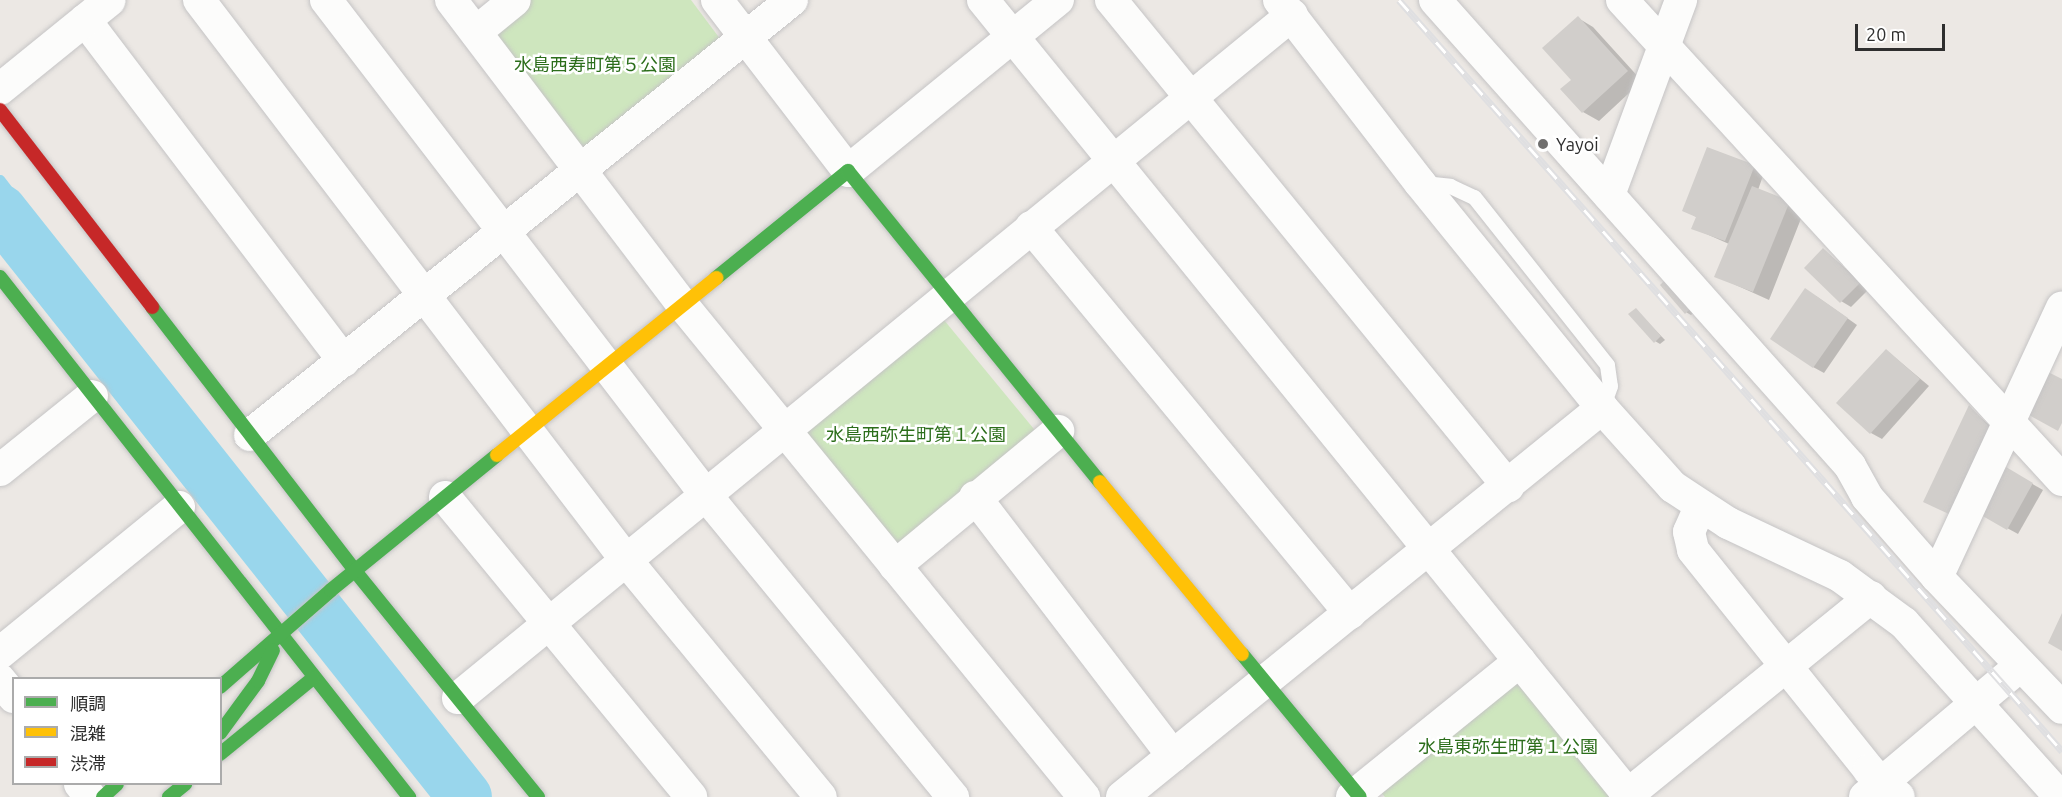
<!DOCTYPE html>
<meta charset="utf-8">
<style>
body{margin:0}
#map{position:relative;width:2062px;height:797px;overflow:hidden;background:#ece8e4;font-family:Ubuntu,"Noto Sans JP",sans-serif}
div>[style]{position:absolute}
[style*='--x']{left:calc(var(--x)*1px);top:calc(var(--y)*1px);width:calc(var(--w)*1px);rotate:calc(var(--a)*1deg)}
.green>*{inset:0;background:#cee6be}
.shadow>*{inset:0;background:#0003}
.stream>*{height:9px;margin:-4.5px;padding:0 4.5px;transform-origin:4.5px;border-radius:4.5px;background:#99d6ec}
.river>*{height:54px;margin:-27px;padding:0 27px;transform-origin:27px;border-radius:27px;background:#99d6ec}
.building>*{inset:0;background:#d1cecb}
.roads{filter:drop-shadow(0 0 2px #c5c4c5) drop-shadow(0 0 2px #c5c4c5)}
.lane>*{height:15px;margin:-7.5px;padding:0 7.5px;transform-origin:7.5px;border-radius:7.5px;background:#fcfcfb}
.street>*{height:32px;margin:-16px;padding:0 16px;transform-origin:16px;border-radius:16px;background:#fcfcfb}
.fast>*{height:14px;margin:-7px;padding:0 7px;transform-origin:7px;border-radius:7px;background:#4caf50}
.slow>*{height:14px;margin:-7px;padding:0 7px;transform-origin:7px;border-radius:7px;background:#ffc107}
.jam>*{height:14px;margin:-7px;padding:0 7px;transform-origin:7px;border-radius:7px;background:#c62828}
.rail>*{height:7px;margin-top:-3.5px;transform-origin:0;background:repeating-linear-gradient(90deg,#fff 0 14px,#dfdfe1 0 28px);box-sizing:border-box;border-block:2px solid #dfdfe1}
.dots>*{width:16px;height:16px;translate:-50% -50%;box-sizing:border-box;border:3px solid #fff;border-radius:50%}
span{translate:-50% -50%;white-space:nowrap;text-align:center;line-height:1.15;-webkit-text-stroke:5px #fff;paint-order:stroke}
.park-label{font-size:18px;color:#2c6e1b}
.poi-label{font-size:18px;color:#2e2e2e}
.left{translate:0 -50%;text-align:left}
.legend{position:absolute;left:12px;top:677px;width:210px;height:108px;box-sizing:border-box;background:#fff;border:2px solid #ababab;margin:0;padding:8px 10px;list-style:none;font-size:18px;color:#2e2e2e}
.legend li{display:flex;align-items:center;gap:12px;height:30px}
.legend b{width:30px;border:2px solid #ababab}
.scale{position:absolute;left:1855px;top:24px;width:90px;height:27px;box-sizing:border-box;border:3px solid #2e2e2e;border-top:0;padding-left:8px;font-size:18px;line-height:21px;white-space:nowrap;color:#2e2e2e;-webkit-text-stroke:4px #fff;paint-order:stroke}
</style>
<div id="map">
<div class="green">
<div style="clip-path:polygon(526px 0,691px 0,724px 44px,582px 155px,490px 30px)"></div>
<div style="clip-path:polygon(944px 320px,1038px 434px,895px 550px,799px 428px)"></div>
<div style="clip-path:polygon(1512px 676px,1611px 797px,1385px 797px,1379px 790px)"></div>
</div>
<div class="shadow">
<div style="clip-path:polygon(1578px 18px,1593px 27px,1642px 81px,1599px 121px,1583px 112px,1563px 89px,1573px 80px)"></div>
<div style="clip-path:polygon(1754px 167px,1764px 173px,1758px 190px,1804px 211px,1769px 300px,1716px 276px,1729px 244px,1693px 228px,1698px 218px,1684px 210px)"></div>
<div style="clip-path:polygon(1824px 250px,1869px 289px,1851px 307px,1841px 301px)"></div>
<div style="clip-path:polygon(1667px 281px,1696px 311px,1691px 315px,1686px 312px)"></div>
<div style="clip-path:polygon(1816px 296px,1857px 325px,1824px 373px,1813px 367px)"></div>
<div style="clip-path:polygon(1636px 310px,1665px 340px,1660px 344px,1655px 341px)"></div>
<div style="clip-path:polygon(1886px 350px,1929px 386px,1882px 439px,1871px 433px)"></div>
<div style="clip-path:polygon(1969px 407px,2003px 438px,1964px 521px)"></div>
<div style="clip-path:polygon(2001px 466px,2043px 490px,2018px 534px,1976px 511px)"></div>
</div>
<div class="stream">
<div style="--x:0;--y:179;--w:507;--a:52.29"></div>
<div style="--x:310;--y:580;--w:279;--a:51"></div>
</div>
<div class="river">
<div style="--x:0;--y:211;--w:748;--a:51.57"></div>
</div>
<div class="building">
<div style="clip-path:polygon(1578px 16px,1628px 71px,1582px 113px,1560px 89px,1571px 80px,1542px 48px)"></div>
<div style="clip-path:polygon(1707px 147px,1755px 165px,1725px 241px,1691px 229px,1696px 217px,1682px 211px)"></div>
<div style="clip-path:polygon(1752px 186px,1790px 201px,1753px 292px,1714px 277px)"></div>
<div style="clip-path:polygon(1823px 248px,1860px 283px,1840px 303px,1804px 268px)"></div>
<div style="clip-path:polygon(1666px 279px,1692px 307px,1685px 314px,1660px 285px)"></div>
<div style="clip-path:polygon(1805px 288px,1848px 318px,1813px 368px,1770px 339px)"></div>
<div style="clip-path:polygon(1636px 308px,1661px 336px,1654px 343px,1628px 314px)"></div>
<div style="clip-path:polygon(1886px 349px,1920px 379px,1870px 434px,1836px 403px)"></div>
<div style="clip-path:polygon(2048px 372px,2062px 379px,2062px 423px,2058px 431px,2027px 414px)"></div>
<div style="clip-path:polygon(1969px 405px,1993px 431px,1953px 516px,1923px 502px)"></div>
<div style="clip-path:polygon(2001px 464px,2033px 483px,2007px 530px,1974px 511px)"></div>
<div style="clip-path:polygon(2062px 613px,2062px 651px,2048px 643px)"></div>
</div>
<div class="roads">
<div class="lane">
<div style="--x:1423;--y:183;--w:27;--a:6"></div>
<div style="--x:1450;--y:186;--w:26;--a:25"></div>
<div style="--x:1474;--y:197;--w:214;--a:51.6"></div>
<div style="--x:1607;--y:365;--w:21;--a:82"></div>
<div style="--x:1610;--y:386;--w:23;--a:110"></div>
</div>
<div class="street">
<div style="--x:199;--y:0;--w:704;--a:52.67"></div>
<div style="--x:626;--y:560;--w:307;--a:50.6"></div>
<div style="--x:326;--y:0;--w:623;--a:52.5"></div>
<div style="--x:705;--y:494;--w:392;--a:50.7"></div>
<div style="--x:451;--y:0;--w:380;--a:52.8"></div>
<div style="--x:681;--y:303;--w:638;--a:50.79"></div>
<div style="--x:717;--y:0;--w:215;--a:52.5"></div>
<div style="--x:848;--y:171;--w:271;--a:-39.2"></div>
<div style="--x:983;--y:0;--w:1027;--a:50.93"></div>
<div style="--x:1111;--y:0;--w:628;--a:50.76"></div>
<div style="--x:1279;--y:0;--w:231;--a:52.4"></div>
<div style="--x:1420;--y:183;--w:289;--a:51"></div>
<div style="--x:1602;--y:408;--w:106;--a:48.1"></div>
<div style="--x:1673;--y:487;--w:66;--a:33.2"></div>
<div style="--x:1728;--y:523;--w:124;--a:25.3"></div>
<div style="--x:1840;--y:576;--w:79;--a:36.3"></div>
<div style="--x:1904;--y:623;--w:234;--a:48.1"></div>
<div style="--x:1435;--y:0;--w:624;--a:48.31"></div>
<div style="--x:1850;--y:466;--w:35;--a:61"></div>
<div style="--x:1867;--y:497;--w:106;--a:48.8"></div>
<div style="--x:1937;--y:577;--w:181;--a:46.3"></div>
<div style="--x:1622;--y:0;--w:651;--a:47.49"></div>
<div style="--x:85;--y:20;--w:428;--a:52.8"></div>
<div style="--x:476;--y:32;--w:50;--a:-39.4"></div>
<div style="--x:0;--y:89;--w:141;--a:-39"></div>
<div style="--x:1609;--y:195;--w:208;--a:-69.7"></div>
<div style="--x:1031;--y:227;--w:501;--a:50.43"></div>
<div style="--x:250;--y:435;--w:695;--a:-38.75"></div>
<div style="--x:0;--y:470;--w:118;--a:-38.8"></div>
<div style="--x:445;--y:497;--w:388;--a:50.6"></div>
<div style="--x:975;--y:497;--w:326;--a:52.6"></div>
<div style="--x:1700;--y:507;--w:27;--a:114"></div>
<div style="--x:1689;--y:532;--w:18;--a:77"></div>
<div style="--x:1693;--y:550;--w:282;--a:51.3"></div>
<div style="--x:1869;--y:770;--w:40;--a:42"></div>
<div style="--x:895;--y:566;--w:212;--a:-39.6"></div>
<div style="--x:1937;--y:577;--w:297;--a:-65.1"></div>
<div style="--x:0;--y:653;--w:231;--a:-39.2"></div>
<div style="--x:0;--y:680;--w:22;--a:51"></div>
<div style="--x:458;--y:698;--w:1078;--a:-39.32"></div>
<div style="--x:80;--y:784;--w:16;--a:52"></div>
<div style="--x:1122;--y:797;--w:618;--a:-39.02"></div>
<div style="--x:1352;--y:797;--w:216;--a:-39"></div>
<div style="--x:1625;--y:797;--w:317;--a:-39.1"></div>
<div style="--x:1865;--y:797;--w:202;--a:-40.2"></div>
</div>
<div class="fast">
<div style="--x:0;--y:277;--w:662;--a:51.81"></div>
<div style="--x:716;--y:278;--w:170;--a:-39"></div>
<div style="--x:848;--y:171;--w:400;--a:51"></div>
<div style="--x:152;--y:307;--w:333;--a:52.4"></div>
<div style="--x:355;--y:571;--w:291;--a:51"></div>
<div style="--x:1242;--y:654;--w:185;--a:50.5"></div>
<div style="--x:220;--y:687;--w:147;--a:-41.1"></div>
<div style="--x:331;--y:590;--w:214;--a:-39.1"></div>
<div style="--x:220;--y:733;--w:64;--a:-53.8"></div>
<div style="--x:258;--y:681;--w:34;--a:-64"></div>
<div style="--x:220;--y:754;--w:119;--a:-39.2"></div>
<div style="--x:103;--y:797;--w:19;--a:-43"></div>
<div style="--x:169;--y:797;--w:21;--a:-39"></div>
</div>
<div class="slow">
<div style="--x:497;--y:455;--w:282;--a:-38.9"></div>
<div style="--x:1100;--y:482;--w:223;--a:50.5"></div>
</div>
<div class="jam">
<div style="--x:0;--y:110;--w:249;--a:52.3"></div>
</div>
</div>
<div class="rail">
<div style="--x:1399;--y:0;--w:1002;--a:48.56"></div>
</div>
<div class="dots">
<div style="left:1543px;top:144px;background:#706f6e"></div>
</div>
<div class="park-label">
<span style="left:595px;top:64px">水島西寿町第５公園</span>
<span style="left:916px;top:434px">水島西弥生町第１公園</span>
<span style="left:1508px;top:746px">水島東弥生町第１公園</span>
</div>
<div class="poi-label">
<span class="left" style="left:1556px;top:144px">Yayoi</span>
</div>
<ul class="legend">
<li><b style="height:8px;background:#4caf50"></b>順調</li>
<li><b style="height:8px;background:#ffc107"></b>混雑</li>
<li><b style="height:8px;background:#c62828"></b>渋滞</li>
</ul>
<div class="scale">20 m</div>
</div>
